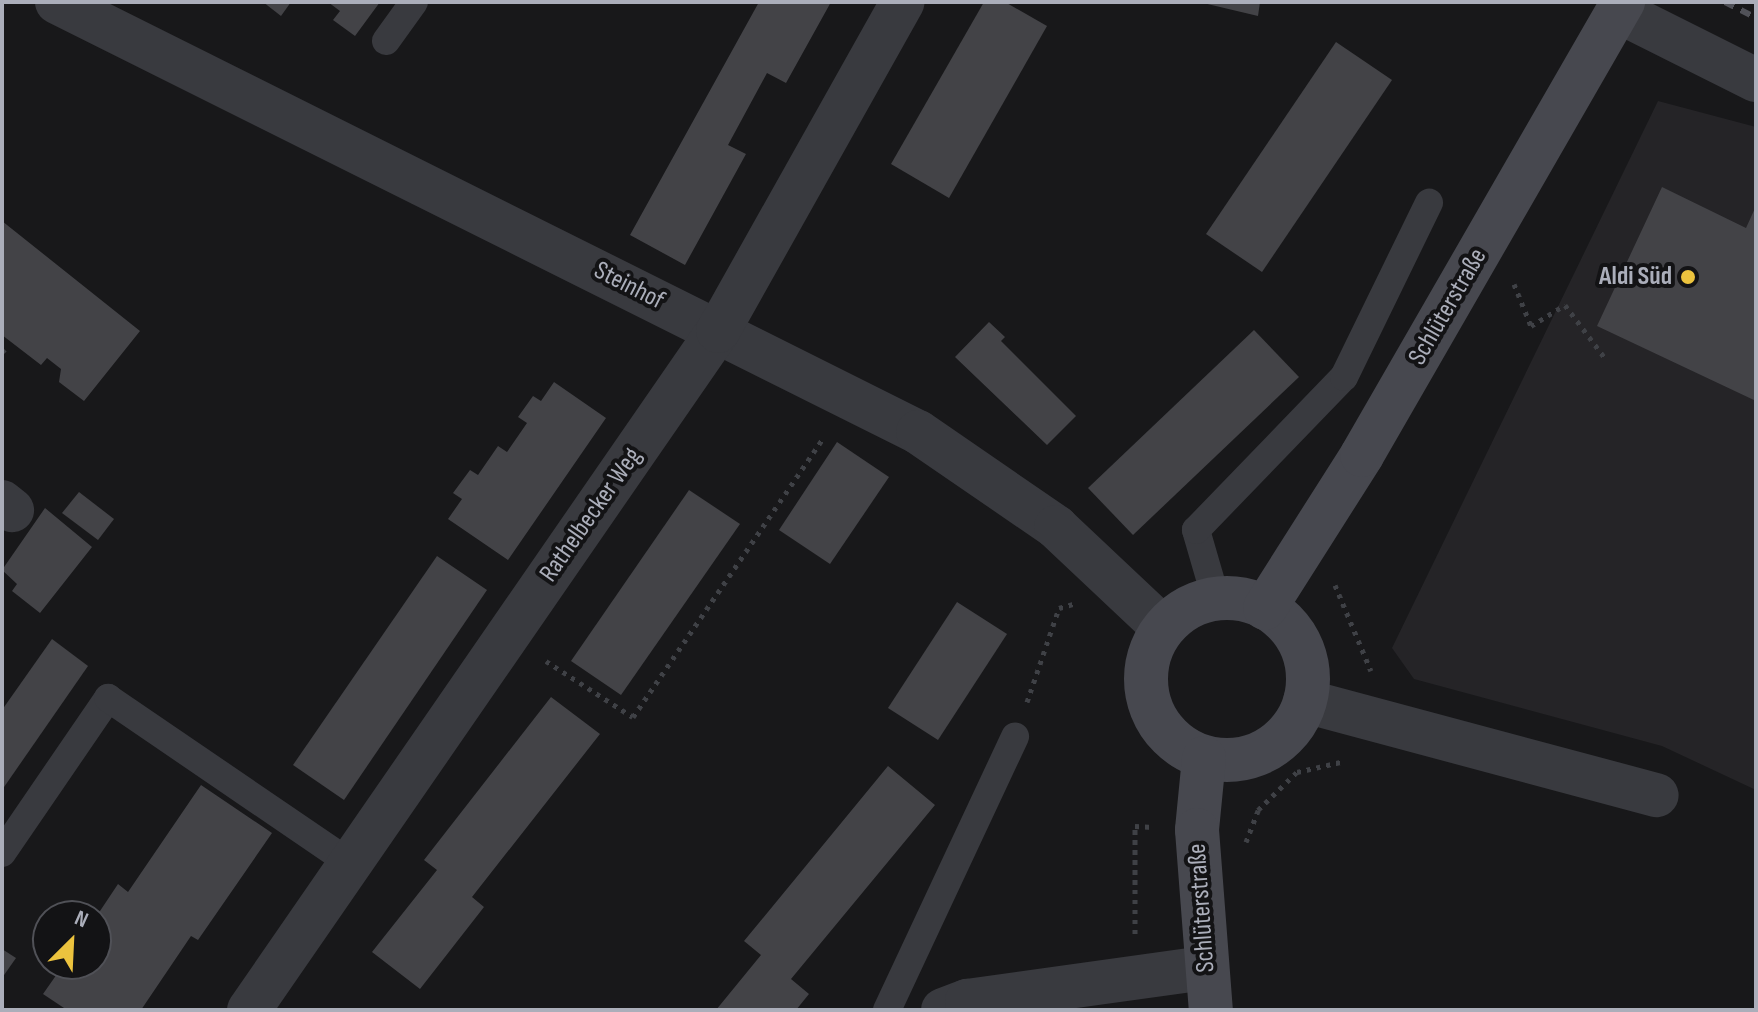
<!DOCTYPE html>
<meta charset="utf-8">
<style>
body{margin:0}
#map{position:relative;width:1758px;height:1012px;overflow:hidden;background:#18181a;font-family:"Sofia Sans Condensed",sans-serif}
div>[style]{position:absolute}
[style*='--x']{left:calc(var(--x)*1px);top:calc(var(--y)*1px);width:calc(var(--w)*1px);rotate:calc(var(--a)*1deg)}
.built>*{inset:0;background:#252427}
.building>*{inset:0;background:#434347}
.path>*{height:5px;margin-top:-2.5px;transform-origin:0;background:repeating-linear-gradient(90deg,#3f4146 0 4px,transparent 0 10px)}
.lane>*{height:28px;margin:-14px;padding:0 14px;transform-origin:14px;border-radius:14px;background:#393a3f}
.street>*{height:44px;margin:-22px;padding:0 22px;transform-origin:22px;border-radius:22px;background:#393a3f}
.secondary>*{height:44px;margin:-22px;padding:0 22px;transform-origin:22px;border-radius:22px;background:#47484f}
.secondary>.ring{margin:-22px;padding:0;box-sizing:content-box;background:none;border:44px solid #47484f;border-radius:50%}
.rail>*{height:6px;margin-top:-3px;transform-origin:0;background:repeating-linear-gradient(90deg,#505158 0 10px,transparent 0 18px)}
.dots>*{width:22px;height:22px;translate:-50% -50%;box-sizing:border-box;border:4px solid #131315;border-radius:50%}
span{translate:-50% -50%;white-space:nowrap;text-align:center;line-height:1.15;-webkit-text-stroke:8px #131315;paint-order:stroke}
.poi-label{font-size:26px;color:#abaeba;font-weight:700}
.right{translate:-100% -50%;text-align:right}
.street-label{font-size:26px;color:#abaeba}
.frame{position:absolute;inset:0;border:4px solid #abaeba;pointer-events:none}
.north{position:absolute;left:32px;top:900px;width:80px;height:80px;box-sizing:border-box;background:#131315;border:2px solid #505157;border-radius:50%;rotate:24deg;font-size:22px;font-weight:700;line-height:32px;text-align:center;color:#abaeba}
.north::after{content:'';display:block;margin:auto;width:28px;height:36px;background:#ecc33e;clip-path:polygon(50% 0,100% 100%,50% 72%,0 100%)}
</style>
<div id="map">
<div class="built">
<div style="clip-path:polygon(1658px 101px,1756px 127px,1756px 790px,1662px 746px,1414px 679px,1392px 648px)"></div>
</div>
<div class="building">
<div style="clip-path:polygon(263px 2px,291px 2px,281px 16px)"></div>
<div style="clip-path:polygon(328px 2px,380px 2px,355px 36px,333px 20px,340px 11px)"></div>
<div style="clip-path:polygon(759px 2px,831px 2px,786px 83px,767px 73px,728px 145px,746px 154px,685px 265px,630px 235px)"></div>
<div style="clip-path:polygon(984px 2px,1005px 2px,1047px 26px,949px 198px,891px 164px)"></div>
<div style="clip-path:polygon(1199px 2px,1260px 2px,1258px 16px)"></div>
<div style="clip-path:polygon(1336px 42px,1392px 80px,1262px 272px,1206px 234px)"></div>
<div style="clip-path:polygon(1662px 187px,1746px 228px,1756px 206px,1756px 401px,1597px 326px)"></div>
<div style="clip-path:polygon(2px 221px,140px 331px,84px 401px,59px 382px,61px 369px,47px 358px,41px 365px,2px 335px)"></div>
<div style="clip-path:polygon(989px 322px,1005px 337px,1001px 341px,1076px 416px,1047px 445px,955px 357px)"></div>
<div style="clip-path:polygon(1254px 330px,1299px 377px,1133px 535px,1088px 488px)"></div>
<div style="clip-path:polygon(554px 382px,606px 418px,508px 560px,448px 519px,462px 499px,453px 493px,470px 470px,478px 475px,498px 446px,507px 452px,527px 423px,518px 417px,533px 396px,541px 401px)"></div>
<div style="clip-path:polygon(837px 442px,889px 477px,830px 564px,779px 530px)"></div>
<div style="clip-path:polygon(689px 490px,740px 524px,621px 695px,571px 661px)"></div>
<div style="clip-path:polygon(79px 492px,114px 519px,98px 540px,62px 513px)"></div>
<div style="clip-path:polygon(45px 508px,92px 547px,40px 613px,12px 591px,17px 584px,2px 570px)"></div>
<div style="clip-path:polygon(437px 556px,487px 590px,344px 800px,293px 765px)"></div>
<div style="clip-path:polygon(957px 602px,1007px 634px,938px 740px,888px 708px)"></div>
<div style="clip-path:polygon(52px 639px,88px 666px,2px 790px,2px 710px)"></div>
<div style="clip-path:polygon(551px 697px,600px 734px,472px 897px,484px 907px,420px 989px,372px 952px,437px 870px,424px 860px)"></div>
<div style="clip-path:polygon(888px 766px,935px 805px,791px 979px,809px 994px,796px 1010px,716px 1010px,761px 955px,744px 941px)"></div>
<div style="clip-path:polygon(201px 785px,272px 833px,198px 940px,191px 936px,141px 1010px,67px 1010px,43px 994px,64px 964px,96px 964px,96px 917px,118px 884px,128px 892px)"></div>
<div style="clip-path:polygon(2px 949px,16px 958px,2px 978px)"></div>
</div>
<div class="path">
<div style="--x:1514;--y:284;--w:45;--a:68"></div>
<div style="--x:1531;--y:326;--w:40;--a:-32"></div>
<div style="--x:1565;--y:305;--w:66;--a:53"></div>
<div style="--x:2;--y:352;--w:4;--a:-45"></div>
<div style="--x:1335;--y:585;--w:93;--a:67.3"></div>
<div style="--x:546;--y:661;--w:103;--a:32.8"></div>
<div style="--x:633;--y:717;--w:339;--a:-55.7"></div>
<div style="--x:1027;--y:702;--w:99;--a:-71.2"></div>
<div style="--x:1059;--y:608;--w:15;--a:-16"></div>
<div style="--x:1246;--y:842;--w:34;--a:-69"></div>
<div style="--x:1258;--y:810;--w:54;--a:-44.3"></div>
<div style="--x:1297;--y:772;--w:49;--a:-12.9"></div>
<div style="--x:1135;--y:934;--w:108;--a:-90"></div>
<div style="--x:1135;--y:826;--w:18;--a:3"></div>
</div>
<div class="lane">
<div style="--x:386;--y:41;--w:48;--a:-54.3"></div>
<div style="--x:1216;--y:599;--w:72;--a:-106.2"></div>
<div style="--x:1196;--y:530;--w:213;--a:-46"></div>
<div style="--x:1344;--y:377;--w:194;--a:-64"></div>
<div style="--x:2;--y:853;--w:188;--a:-55.6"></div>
<div style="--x:108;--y:698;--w:293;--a:34.3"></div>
<div style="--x:887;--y:1010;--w:302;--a:-64.9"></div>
</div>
<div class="street">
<div style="--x:57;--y:2;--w:962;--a:26.54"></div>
<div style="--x:918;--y:432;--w:168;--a:34.5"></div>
<div style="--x:1056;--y:527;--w:147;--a:43.3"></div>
<div style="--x:1618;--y:11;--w:154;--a:26.6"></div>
<div style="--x:2;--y:502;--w:13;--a:39"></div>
<div style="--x:1305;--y:701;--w:364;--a:15"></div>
<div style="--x:249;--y:1010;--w:825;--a:-55.37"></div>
<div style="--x:718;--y:331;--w:377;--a:-60.7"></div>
<div style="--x:943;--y:1010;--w:26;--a:-21"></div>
<div style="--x:967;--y:1001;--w:239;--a:-7.9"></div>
</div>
<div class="secondary">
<div class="ring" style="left:1146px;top:598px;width:118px;height:118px"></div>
<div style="--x:1265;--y:608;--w:181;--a:-57.6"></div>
<div style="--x:1362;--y:455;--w:523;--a:-60.05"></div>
<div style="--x:1204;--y:758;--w:72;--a:95.6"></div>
<div style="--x:1197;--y:830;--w:181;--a:85.6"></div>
</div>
<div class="rail">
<div style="--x:1725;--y:2;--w:35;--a:27"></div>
</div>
<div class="dots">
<div style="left:1688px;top:277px;background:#ecc33e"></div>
</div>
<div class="poi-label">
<span class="right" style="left:1672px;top:277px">Aldi Süd</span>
</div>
<div class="street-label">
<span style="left:629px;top:286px;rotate:27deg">Steinhof</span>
<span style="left:1448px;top:307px;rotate:-60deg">Schlüterstraße</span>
<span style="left:591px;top:515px;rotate:-55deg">Rathelbecker Weg</span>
<span style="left:1202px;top:908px;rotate:-94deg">Schlüterstraße</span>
</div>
<div class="frame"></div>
<div class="north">N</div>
</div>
